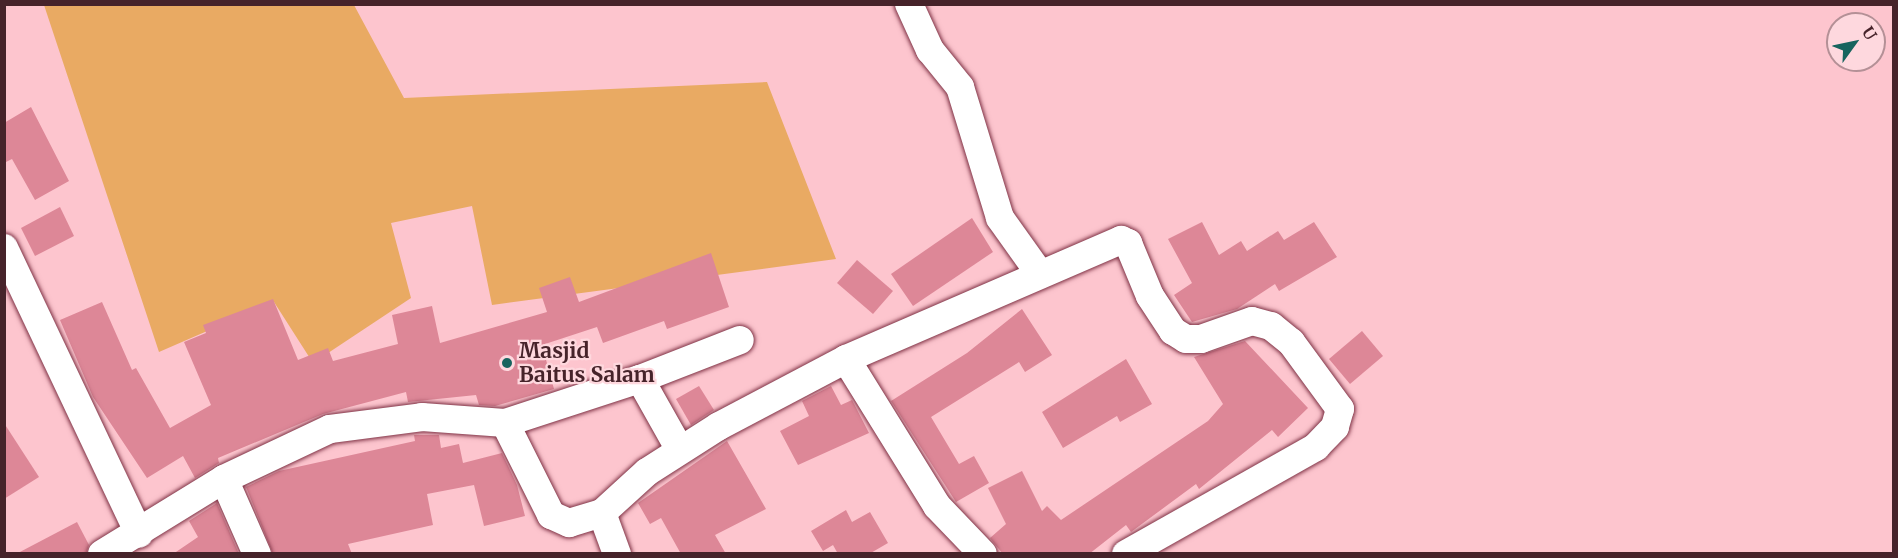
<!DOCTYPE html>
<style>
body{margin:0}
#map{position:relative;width:1898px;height:558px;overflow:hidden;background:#fdc5ce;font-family:Merriweather,serif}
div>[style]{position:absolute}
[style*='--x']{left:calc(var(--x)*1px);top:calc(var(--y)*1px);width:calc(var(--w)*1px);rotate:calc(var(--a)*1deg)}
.green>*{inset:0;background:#e9aa63}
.building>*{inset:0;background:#dd8797}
.roads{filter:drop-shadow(0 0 2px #7f3245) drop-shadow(0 0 2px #7f3245)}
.street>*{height:28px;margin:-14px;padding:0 14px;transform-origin:14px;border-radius:14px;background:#fff}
.dots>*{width:16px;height:16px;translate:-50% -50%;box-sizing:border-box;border:3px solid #fed8de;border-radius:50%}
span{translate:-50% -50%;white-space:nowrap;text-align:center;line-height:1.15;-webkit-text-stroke:4.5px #fed8de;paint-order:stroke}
.poi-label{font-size:21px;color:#46232a;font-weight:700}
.left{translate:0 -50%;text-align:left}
.frame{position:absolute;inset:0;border:6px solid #46232a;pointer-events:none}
.north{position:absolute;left:1826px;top:12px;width:60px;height:60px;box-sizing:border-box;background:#fed8de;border:2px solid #b49096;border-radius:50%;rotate:57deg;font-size:16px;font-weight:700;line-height:24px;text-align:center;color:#46232a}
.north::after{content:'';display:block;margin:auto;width:21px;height:27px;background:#17645e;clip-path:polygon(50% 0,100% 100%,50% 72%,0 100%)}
</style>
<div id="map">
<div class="green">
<div style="clip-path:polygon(44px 5px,354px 5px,404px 98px,767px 82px,836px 259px,492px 305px,472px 206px,391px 223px,411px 298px,313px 363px,274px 302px,159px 352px)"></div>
</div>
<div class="building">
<div style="clip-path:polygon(31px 107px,69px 181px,35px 200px,12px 159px,4px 163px,4px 123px)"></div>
<div style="clip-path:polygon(60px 207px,74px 236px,35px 256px,21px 228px)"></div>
<div style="clip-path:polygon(972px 218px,993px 252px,913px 306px,891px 274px)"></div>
<div style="clip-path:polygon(1202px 222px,1219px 255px,1241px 241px,1247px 251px,1278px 231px,1284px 240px,1314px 222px,1337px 257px,1279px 291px,1275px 284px,1237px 309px,1192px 322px,1174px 295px,1192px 283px,1168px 239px)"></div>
<div style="clip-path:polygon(711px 253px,729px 307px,667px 329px,664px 321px,603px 343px,597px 327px,542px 345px,554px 389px,495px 406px,479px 405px,476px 395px,408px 402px,406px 392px,323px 414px,218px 458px,219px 463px,195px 478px,183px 456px,147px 478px,93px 397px,60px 320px,102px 302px,132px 370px,136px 368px,170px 428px,211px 405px,184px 342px,206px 333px,203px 325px,273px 299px,298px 360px,328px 348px,333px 361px,398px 344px,392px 315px,432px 306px,440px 343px,547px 312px,539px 288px,570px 277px,579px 302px)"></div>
<div style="clip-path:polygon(857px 260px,893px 291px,873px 314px,837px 283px)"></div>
<div style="clip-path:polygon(1022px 309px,1052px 355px,1025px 372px,1019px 362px,931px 417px,959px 464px,974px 456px,989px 483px,956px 502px,891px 401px,967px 353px)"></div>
<div style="clip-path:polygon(1362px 331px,1383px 356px,1350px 384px,1329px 359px)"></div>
<div style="clip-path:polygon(1245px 341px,1308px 408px,1278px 437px,1272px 430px,1199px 489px,1196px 484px,1131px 532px,1126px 525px,1089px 554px,1003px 554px,998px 548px,990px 538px,1006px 524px,988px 488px,1022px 471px,1042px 511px,1047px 506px,1061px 520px,1208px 421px,1223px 404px,1194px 357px)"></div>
<div style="clip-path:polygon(1126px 359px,1152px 404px,1120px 422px,1117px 416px,1063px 448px,1042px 412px)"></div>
<div style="clip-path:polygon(699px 386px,714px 410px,691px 425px,676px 399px)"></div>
<div style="clip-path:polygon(831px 386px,841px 405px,852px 400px,869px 433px,798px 465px,780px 431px,809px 416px,802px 401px)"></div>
<div style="clip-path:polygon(4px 423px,39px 477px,4px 499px)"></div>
<div style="clip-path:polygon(414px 435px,439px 435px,441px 448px,459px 444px,463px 463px,502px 453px,517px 485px,525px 516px,484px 526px,474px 485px,427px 494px,433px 525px,348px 544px,352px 554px,273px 554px,246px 487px,279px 471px,415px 441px)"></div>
<div style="clip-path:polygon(727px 441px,766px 509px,715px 535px,726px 554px,681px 554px,661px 518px,650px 524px,638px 503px)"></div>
<div style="clip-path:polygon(217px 503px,239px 554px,173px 554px,198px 537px,189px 521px)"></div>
<div style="clip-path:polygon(846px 510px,852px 522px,870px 512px,888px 543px,869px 554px,838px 554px,833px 545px,823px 551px,811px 531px)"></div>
<div style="clip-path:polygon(77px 522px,89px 545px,86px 554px,16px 554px)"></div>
</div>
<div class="roads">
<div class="street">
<div style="--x:909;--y:4;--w:51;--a:65.5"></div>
<div style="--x:930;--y:50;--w:48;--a:51"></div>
<div style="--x:960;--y:87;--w:137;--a:73"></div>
<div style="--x:1000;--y:218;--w:69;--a:54.5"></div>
<div style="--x:4;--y:248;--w:316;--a:64.7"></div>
<div style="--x:846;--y:359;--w:173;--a:58.2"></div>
<div style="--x:937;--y:506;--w:66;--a:46.2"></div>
<div style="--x:640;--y:379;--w:81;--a:60.6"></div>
<div style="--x:505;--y:423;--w:142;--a:-18.1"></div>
<div style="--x:640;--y:379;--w:107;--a:-21.3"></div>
<div style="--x:224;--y:479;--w:82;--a:66.3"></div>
<div style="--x:602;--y:513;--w:44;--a:69.9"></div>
<div style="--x:102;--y:554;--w:143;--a:-31.6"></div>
<div style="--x:224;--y:479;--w:117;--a:-25.3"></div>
<div style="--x:330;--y:429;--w:93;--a:-7.4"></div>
<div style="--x:422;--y:417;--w:83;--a:4.1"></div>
<div style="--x:505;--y:423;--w:103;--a:63.4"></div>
<div style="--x:551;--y:515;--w:20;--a:24"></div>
<div style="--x:569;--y:523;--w:34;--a:-17"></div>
<div style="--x:602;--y:513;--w:61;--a:-42.3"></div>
<div style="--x:647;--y:472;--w:85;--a:-32.6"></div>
<div style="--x:719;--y:426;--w:144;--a:-27.8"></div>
<div style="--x:846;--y:359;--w:300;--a:-23.4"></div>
<div style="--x:1121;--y:240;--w:8;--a:23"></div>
<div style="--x:1128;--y:243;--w:57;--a:67.5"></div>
<div style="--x:1150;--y:296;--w:42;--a:56.7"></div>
<div style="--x:1173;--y:331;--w:15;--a:32"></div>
<div style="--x:1186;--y:339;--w:15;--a:0"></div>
<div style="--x:1201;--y:339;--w:54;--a:-19.4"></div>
<div style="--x:1252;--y:321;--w:20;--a:15"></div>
<div style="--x:1271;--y:326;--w:26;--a:39"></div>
<div style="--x:1291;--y:342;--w:83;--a:53.8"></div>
<div style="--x:1340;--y:409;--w:19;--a:106"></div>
<div style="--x:1335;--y:427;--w:28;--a:134"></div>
<div style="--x:1316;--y:447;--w:218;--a:150.6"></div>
</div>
</div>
<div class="dots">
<div style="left:507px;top:363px;background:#17645e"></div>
</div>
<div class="poi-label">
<span class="left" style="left:519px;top:363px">Masjid<br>Baitus Salam</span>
</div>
<div class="frame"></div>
<div class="north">U</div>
</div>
